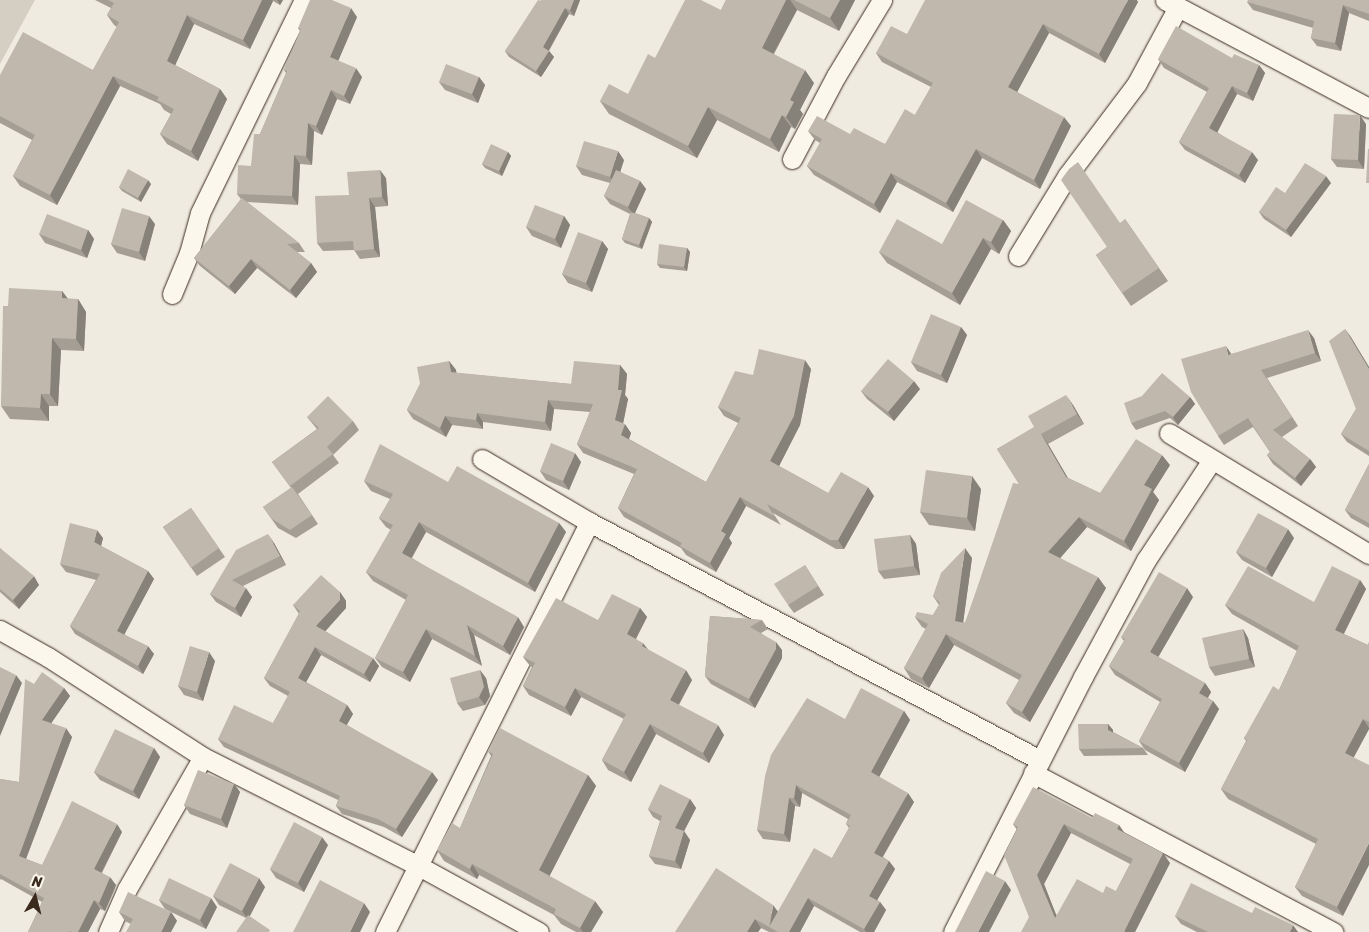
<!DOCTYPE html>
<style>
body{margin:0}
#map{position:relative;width:1369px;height:932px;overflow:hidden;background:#f0ebe0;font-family:Sriracha,sans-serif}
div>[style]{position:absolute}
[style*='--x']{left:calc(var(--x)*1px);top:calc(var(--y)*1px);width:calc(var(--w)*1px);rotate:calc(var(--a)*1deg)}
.green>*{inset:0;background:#d5cec3}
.roads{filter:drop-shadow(0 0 1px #3b2a1e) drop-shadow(0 0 1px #3b2a1e)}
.street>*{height:19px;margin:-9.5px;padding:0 9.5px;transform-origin:9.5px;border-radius:9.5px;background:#fbf7ec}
.wall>*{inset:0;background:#a59e95}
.shaded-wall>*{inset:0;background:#868179}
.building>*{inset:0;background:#c0b8ad}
span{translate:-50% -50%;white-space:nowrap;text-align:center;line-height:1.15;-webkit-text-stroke:4px #fbf7ec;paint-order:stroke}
.north{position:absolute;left:10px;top:872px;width:50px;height:50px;-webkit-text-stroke:4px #fbf7ec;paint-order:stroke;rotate:8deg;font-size:14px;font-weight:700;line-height:20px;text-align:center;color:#3b2a1e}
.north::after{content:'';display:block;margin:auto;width:18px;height:22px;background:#3b2a1e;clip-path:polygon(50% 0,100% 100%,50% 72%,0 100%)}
</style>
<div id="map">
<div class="green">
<div style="clip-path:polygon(0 0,35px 0,0 64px)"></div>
</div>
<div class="roads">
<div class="street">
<div style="--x:1165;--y:0;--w:231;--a:27.9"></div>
<div style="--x:792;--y:159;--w:94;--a:-62.1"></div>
<div style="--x:836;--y:76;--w:89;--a:-58.8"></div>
<div style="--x:1018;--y:256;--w:94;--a:-58.5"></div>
<div style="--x:1067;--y:176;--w:116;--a:-53"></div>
<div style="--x:1137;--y:83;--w:86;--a:-61.7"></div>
<div style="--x:172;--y:294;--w:44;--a:-67.5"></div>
<div style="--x:189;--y:253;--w:41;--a:-74.6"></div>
<div style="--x:200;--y:213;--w:237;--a:-64"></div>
<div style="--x:1169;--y:433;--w:234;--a:31.2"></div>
<div style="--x:482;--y:459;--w:124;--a:30.5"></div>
<div style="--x:589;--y:522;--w:510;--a:27.82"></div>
<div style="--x:0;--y:630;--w:55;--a:29.4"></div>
<div style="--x:48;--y:657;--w:184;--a:32.8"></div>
<div style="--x:203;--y:757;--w:240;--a:26.8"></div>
<div style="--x:417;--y:865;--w:139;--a:28.8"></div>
<div style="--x:1033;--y:773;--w:340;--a:27.9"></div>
<div style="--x:108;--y:932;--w:47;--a:-66.2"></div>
<div style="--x:127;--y:889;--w:152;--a:-60.1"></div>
<div style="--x:385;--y:932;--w:458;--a:-63.5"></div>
<div style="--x:953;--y:932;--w:286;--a:-63"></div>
<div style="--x:1083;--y:677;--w:133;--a:-61.7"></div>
<div style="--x:1146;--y:560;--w:120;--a:-56.6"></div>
</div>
</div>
<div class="wall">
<div style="clip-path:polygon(95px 0,283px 0,280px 5px,273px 1px,250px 49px,194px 24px,175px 65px,220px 89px,227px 99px,198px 161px,167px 144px,160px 134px,171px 114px,164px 110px,160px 104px,120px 86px,57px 205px,20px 186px,13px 176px,32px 140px,0 123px,0 75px,93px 70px,117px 27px,114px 25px,107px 15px,111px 8px)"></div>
<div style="clip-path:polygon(541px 0,580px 0,574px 16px,569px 14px,549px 51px,554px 57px,541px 77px,509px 57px,505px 51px)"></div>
<div style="clip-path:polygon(726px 0,855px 0,839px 31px,797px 10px,774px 54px,814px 83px,800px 110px,803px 114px,795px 129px,791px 127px,779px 152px,717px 120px,697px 158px,609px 114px,600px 101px,628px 94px,655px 58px,721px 10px)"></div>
<div style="clip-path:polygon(1369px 0,1369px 21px,1349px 13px,1341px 51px,1317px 46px,1311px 38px,1313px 28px,1253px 10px,1247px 2px)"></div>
<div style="clip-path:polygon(1138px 2px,1105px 63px,1049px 33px,1017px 92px,1071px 126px,1040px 189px,982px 158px,953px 212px,897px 182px,880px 213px,814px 175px,807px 166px,820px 143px,815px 140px,808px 131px,850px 134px,885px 144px,915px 115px,931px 87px,882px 62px,876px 53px,907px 34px)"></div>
<div style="clip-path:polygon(357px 17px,338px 61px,362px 77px,350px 104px,337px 99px,322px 135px,314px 131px,312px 165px,300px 164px,298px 205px,247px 202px,299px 243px,305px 252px,297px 252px,311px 263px,317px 272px,296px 298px,257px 268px,235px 294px,200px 266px,194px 258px,241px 199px,237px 194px,251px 166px,260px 134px,286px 73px,284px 70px,300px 31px,298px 28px)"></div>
<div style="clip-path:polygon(1232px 58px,1259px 65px,1265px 73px,1253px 101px,1237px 94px,1217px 132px,1258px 160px,1245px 183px,1185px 150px,1179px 142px,1207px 92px,1164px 68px,1158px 59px)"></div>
<div style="clip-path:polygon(479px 77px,485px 85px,478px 103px,445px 90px,439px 82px)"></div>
<div style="clip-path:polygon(1366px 124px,1364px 169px,1337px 167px,1331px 159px)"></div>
<div style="clip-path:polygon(508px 152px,511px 156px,502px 176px,485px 168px,482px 164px)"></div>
<div style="clip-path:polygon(624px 160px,620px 172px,640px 181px,646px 189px,635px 213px,649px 218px,652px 222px,642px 249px,625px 243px,622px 239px,630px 214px,610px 204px,604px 196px,610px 183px,582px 175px,576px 166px)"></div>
<div style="clip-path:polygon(386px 178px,388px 206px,375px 207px,380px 257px,360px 259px,354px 250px,323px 251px,317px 243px,349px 195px)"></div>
<div style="clip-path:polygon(1331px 183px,1291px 237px,1264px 219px,1259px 212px,1285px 193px)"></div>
<div style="clip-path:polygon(151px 184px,141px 202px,122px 191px,119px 187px)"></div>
<div style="clip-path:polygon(564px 216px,570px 225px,561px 248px,532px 236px,526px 227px)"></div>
<div style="clip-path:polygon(1125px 219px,1168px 281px,1131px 306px,1096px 255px,1107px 247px)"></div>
<div style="clip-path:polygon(1003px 220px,1011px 231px,999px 254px,991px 249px,960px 305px,887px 263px,879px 252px,942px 244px)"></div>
<div style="clip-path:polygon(155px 224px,145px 261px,117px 253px,111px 244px)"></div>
<div style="clip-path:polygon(88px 230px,94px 239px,87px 258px,45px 243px,39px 234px)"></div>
<div style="clip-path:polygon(602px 241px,608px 249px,592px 292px,568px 283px,562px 274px)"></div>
<div style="clip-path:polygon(687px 248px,690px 252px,687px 271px,660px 268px,657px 264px)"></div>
<div style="clip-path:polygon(62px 291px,68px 299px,78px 299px,86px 312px,84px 351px,61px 350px,58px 406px,49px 406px,49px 421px,10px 419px,1px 406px,8px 306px)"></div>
<div style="clip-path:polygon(961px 327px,967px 335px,947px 383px,917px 371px,911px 362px)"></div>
<div style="clip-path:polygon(1345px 329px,1369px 367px,1369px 456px,1347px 442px,1341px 434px,1356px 409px)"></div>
<div style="clip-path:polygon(1314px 338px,1321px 361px,1267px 378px,1298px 426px,1282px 437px,1310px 459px,1316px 467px,1301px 486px,1273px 464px,1267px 455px,1270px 452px,1253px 427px,1224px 445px,1218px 436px,1231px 354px)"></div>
<div style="clip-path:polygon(449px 361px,456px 370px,456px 373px,571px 384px,620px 365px,627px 374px,625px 395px,628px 399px,623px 423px,631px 433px,629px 439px,706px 482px,738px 423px,724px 416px,718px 407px,753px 375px,811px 369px,800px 425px,779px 466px,828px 493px,874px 496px,844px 549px,836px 549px,773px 513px,781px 525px,746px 506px,729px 538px,732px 543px,716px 572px,686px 555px,681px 548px,624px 517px,618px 508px,634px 474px,583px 453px,577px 444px,590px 412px,554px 409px,551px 431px,483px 422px,483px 429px,452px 425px,446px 437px,413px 419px,407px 410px,420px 384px)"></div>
<div style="clip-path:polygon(920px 389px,894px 421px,867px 399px,861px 391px)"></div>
<div style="clip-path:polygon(1190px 397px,1195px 404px,1178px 425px,1170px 418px,1136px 430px,1131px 423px)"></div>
<div style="clip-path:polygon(1073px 405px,1084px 424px,1048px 444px,1068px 478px,1100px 493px,1170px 465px,1153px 492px,1159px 500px,1131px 551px,1087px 527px,1060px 558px,1106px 588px,1030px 722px,1014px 713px,1006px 703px,1019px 680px,954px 645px,929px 688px,911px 679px,904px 668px,926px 629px,922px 627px,915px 617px,933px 615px,939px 605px,933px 596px,972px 558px,963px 622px,965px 623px,1019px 484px,997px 449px)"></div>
<div style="clip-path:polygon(307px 417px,353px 421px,359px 430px,333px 455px,339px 463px,298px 494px,318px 524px,296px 538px,278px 528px,263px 507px,291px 488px,272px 462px,317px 429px)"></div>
<div style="clip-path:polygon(581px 462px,569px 490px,546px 480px,540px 471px)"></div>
<div style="clip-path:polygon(1369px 464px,1369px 528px,1351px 518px,1345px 510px)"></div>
<div style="clip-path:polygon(364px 481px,448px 482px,559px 523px,566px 532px,535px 592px,426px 532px,412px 558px,524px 627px,510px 655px,474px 635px,482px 666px,432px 639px,410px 682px,382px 667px,375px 658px,406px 600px,373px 581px,366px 572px,391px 530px,386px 527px,379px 518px,390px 499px,371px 491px)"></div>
<div style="clip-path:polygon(981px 489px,975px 531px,929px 525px,920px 512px)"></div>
<div style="clip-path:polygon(191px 508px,225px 557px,197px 576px,163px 527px)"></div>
<div style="clip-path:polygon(910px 535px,916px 544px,920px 575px,884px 579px,878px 571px)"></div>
<div style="clip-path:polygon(103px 538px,101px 546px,148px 571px,154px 579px,124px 634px,154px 654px,143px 674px,75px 634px,70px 626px,96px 580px,66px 572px,60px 564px)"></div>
<div style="clip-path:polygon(1294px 538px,1272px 577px,1242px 560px,1236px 552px)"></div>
<div style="clip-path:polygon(274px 543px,286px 565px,243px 586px,252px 597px,241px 617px,216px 602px,210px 594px)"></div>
<div style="clip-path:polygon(0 548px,39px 585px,19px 609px,0 592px)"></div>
<div style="clip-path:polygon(805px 565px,824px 595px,794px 613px,788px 605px)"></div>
<div style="clip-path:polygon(1360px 580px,1366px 589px,1344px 634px,1368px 645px,1369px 642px,1369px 729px,1354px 757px,1343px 916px,1302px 896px,1295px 887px,1316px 844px,1228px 799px,1221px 789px,1246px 741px,1244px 738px,1279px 690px,1297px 651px,1232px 614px,1225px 605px,1314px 602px)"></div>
<div style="clip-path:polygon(340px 592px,346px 601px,346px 608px,325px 631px,379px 666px,370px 682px,321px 655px,306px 682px,347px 705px,353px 714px,347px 725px,438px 780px,402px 837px,384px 827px,342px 814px,336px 806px,338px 800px,224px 747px,218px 739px,273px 723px,288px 696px,270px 686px,264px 678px,299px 614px,293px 605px)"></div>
<div style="clip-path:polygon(1193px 597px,1158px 657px,1205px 683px,1211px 692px,1208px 698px,1213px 701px,1219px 709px,1185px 772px,1145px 750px,1139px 741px,1160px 702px,1115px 675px,1109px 666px,1124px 641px,1121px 637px)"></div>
<div style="clip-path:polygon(640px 608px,647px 617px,636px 639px,648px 650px,692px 680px,679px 705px,724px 735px,709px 763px,656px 734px,631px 782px,608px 770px,602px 760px,624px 719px,581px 697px,571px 716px,529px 695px,523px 686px,532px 667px,530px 666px,523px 657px,598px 620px)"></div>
<div style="clip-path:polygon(710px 616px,762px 620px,768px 629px,761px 633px,782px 650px,782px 658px,755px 708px,711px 684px,705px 676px)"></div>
<div style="clip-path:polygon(1243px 629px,1248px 638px,1255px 667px,1215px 676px,1209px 667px)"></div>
<div style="clip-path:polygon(215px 661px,203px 701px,184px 695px,178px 686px)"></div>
<div style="clip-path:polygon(486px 678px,490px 696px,485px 705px,463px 711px,457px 703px)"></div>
<div style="clip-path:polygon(34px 684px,64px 688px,70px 696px,51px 723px,72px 737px,26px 859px,42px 865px,122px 832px,102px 873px,116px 885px,114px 891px,105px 911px,100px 909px,88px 932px,28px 932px,42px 902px,1px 879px,0 880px,0 779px,19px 782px)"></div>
<div style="clip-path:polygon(904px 711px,910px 720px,879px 777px,914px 802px,883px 857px,889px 861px,895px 869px,877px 900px,880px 902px,886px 910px,874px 932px,860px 932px,814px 906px,800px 932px,769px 932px,761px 928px,758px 932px,675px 932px,778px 912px,832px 858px,849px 828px,846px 824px,848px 819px,802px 793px,800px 807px,795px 806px,790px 842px,763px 839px,757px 830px,845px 719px)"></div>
<div style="clip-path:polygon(1108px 724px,1113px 730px,1113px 732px,1143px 748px,1148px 755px,1084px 756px,1079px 749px)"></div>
<div style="clip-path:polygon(154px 748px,160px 757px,139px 799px,100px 780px,94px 772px)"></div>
<div style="clip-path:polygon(488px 751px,588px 775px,596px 786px,549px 876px,603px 912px,591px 932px,576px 932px,561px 924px,554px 915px,479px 875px,477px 879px,444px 861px,437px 850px,460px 828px,491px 756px)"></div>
<div style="clip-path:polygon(234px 784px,240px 792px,227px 828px,190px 814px,184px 805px)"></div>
<div style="clip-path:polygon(690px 799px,696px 808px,684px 831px,690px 840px,681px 869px,655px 864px,649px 856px,660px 821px,653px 817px,648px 809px)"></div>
<div style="clip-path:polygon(evenodd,1092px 818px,1119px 825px,1124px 833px,1170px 863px,1135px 932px,1029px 917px,1017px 830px,1013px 824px,1092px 818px,1071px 833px,1130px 864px,1116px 891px,1103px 893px,1056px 915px,1044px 884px,1071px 833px)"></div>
<div style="clip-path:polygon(328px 845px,304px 892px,276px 878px,270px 869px)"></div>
<div style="clip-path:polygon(265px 887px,250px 916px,246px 918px,219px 905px,213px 896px)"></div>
<div style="clip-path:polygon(159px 900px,217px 907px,206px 929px,165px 909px)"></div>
<div style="clip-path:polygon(119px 912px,171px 912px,177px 921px,131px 924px,125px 921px)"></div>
<div style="clip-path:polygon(1252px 913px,1298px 932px,1197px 932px,1181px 924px,1175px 916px)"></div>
</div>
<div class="shaded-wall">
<div style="clip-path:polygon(262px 0,272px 0,273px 1px,250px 49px,243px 40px)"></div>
<div style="clip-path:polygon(277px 0,283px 0,280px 5px)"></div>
<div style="clip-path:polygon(574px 0,580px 0,574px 16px,570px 10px)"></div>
<div style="clip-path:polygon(786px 0,790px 0,797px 10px,770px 60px,762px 48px)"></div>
<div style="clip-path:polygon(840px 0,855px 0,839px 31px,830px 18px)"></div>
<div style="clip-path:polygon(1128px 0,1137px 0,1138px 2px,1105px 63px,1099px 54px)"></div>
<div style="clip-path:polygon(1343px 5px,1349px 13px,1341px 51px,1335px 43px)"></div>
<div style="clip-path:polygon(351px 8px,357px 17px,336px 66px,330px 57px)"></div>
<div style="clip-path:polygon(565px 8px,569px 14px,547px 53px,543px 47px)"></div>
<div style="clip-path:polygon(187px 15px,194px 24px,173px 70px,167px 61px)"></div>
<div style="clip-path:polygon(1043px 24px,1049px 33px,1015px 96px,1008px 87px)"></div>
<div style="clip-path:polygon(549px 51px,554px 57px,541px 77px,536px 71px)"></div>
<div style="clip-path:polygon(1259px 65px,1265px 73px,1253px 101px,1247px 93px)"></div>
<div style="clip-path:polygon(356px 68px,362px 77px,350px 104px,344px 96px)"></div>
<div style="clip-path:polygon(805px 70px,814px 83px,800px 110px,803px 114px,795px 129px,786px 117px,790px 100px)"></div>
<div style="clip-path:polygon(113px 76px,120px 86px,57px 205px,50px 195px)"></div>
<div style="clip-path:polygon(479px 77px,485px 85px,478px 103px,472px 94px)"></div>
<div style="clip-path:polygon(1232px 86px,1237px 94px,1215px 137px,1209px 128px)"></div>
<div style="clip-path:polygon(220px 89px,227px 99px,198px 161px,191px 151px)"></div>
<div style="clip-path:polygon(331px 90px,337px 99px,322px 135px,316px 126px)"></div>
<div style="clip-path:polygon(708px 107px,717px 120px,697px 158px,688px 146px)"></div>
<div style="clip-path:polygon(782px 115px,791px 127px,779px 152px,770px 139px)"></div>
<div style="clip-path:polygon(1360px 115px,1366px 124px,1364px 169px,1358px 160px)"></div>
<div style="clip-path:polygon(1064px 117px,1071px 126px,1040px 189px,1034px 180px)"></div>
<div style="clip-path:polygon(308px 123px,314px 131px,312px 165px,306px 156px)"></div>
<div style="clip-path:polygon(976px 149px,982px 158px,953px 212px,946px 203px)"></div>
<div style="clip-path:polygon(618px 151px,624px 160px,616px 185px,610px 177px)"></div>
<div style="clip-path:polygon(508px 152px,511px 156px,502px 176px,499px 171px)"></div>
<div style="clip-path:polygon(1252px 152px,1258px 160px,1245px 183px,1239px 175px)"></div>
<div style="clip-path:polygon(294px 155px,300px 164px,298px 205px,292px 196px)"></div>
<div style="clip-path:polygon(380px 170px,386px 178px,388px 206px,382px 197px)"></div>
<div style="clip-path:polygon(891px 173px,897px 182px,880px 213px,874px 204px)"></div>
<div style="clip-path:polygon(1326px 176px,1331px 183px,1291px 237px,1286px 230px)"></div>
<div style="clip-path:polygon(148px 180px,151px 184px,141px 202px,138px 198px)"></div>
<div style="clip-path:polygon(640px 181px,646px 189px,634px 215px,628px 207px)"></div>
<div style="clip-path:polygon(369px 198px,375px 207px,380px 257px,374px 249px)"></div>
<div style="clip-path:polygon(149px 216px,155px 224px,145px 261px,139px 252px)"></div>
<div style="clip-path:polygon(564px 216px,570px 225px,561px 248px,555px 239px)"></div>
<div style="clip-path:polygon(649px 218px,652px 222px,642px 249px,639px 245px)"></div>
<div style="clip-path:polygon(1003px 220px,1011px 231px,999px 254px,991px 242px)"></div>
<div style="clip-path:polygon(88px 230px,94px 239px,87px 258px,81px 250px)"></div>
<div style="clip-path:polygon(983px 238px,991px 249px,960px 305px,952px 293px)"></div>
<div style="clip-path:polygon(602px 241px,608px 249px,592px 292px,586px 283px)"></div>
<div style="clip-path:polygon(687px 248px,690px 252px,687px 271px,684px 267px)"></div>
<div style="clip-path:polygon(251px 259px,257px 268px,235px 294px,229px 286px)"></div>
<div style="clip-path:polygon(311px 263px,317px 272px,296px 298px,290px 290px)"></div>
<div style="clip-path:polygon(62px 291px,71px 303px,62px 298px)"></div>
<div style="clip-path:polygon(78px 299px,86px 312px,84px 351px,76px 339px)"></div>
<div style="clip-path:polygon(961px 327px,967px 335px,947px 383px,941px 375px)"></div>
<div style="clip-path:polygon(1345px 329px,1351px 337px,1369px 367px,1369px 369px)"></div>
<div style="clip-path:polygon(1308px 330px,1314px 338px,1321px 361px,1315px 353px)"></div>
<div style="clip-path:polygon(52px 338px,61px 350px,58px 406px,50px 394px)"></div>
<div style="clip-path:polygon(1226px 346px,1232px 355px,1228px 355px)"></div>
<div style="clip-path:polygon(805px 360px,811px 369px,800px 425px,777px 470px,770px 461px)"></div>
<div style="clip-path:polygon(449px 361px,456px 370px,458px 381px,451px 372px)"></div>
<div style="clip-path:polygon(620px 365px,627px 374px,625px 395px,628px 399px,622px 429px,615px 420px)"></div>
<div style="clip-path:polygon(914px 381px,920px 389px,894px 421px,888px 412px)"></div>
<div style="clip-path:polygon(41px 394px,49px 406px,49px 421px,40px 408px)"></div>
<div style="clip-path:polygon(1066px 395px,1073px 405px,1084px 424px,1077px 414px)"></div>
<div style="clip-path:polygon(1190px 397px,1195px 404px,1178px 425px,1173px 417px)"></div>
<div style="clip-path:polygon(548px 400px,554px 409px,551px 431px,545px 422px)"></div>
<div style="clip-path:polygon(477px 413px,483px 422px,483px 429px,476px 420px)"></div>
<div style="clip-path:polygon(445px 416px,452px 425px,446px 437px,440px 428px)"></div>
<div style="clip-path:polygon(625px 424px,631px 433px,627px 444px,621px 435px)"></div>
<div style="clip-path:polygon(1041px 434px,1048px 444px,1073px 487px,1066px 477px)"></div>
<div style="clip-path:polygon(575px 453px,581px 462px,569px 490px,563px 481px)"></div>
<div style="clip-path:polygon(1162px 455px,1170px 465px,1153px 492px,1159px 500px,1131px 551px,1124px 541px,1144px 485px)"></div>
<div style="clip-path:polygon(1310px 459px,1316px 467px,1301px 486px,1295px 478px)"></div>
<div style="clip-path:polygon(972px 476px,981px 489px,975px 531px,967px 518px)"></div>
<div style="clip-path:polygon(868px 487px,874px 496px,844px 549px,838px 540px)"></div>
<div style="clip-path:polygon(740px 497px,746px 506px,729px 538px,732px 543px,716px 572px,710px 563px,721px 531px)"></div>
<div style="clip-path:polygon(1079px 517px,1087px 527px,1056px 563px,1048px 552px)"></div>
<div style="clip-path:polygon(419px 522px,426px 532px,409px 562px,402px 553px)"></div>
<div style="clip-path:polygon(559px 523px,566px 532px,535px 592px,528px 583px)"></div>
<div style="clip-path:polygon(1288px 529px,1294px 538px,1272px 577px,1266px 568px)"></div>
<div style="clip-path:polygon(97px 530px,103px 538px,100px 550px,94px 542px)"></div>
<div style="clip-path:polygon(268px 534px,274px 543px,286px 565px,280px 556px)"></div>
<div style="clip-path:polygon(910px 535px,916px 544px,920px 575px,914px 566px)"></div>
<div style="clip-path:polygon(965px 548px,972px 558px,962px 631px,955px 621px)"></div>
<div style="clip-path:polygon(148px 571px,154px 579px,122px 639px,117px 631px)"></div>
<div style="clip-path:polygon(34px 576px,39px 585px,19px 609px,13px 600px)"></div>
<div style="clip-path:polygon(1098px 577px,1106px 588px,1030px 722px,1022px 712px)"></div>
<div style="clip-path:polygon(1360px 580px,1366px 589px,1341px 639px,1335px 630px)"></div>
<div style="clip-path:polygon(246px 588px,252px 597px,241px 617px,235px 608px)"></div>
<div style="clip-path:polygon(1187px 588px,1193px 597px,1156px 661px,1150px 652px)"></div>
<div style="clip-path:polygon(340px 592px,346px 601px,346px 608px,322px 635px,316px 626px)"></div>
<div style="clip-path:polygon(640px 608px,647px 617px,633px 644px,627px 634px)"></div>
<div style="clip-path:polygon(518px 617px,524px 627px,510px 655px,503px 646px)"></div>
<div style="clip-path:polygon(467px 625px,474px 635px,482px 666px,475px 656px)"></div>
<div style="clip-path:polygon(426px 629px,432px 639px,410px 682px,403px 672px)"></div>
<div style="clip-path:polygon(1243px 629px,1248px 638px,1255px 667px,1249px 659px)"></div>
<div style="clip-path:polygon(946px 634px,954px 645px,929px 688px,922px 678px)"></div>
<div style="clip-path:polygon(776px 642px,782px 650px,782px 658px,755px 708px,749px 699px)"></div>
<div style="clip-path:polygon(643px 643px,650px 652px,642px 646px)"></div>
<div style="clip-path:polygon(148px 646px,154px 654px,143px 674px,138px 666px)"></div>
<div style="clip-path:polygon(315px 647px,321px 655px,304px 686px,298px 678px)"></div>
<div style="clip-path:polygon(209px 652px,215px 661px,203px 701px,197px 692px)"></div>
<div style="clip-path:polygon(373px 658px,379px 666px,370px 682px,364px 674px)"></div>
<div style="clip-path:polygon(480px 670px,486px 678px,490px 696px,485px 705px,479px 697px)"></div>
<div style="clip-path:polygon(686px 670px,692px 680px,676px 709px,670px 700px)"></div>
<div style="clip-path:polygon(16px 675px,22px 683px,0 736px,0 713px)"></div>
<div style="clip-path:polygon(1205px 683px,1211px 692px,1205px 702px,1199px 693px)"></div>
<div style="clip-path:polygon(64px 688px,70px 696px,48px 728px,42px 720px)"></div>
<div style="clip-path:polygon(575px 688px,581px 697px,571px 716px,565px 707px)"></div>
<div style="clip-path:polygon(1213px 701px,1219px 709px,1185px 772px,1179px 763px)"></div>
<div style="clip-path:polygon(347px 705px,353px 714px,344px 729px,339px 721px)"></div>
<div style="clip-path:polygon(904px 711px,910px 720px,877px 781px,871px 772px)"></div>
<div style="clip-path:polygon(1363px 719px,1369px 728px,1369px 729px,1351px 762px,1345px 753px)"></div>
<div style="clip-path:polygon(650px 724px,656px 734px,631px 782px,624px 772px)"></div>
<div style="clip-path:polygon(1108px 724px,1113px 730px,1113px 737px,1108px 730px)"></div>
<div style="clip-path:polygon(718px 725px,724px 735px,709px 763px,703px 753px)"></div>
<div style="clip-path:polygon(66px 728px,72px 737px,24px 864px,19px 856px)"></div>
<div style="clip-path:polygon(154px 748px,160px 757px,139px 799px,133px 791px)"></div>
<div style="clip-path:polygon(432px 772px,438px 780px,402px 837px,396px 829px)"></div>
<div style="clip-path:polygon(588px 775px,596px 786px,547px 881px,539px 870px)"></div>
<div style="clip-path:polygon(234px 784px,240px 792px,227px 828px,221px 819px)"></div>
<div style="clip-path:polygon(796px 785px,802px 793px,800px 807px,794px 798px)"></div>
<div style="clip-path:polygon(908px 793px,914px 802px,880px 861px,874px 853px)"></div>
<div style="clip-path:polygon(789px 798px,795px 806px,790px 842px,784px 834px)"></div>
<div style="clip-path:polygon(690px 799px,696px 808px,681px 837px,675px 828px)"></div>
<div style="clip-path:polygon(117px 824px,122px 832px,99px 877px,94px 869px)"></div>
<div style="clip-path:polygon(1064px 824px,1071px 833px,1044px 884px,1061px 927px,1055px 918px,1037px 875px)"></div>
<div style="clip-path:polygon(1119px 825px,1126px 835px,1117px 829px)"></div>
<div style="clip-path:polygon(684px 831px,690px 840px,681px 869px,675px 861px)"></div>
<div style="clip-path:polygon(322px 837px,328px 845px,304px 892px,298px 883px)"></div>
<div style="clip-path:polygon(1369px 843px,1369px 865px,1343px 916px,1337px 907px)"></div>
<div style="clip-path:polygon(1163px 853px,1170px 863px,1135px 932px,1124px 932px)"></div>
<div style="clip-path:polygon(889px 861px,895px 869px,875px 904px,869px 896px)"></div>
<div style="clip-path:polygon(472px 864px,479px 875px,477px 879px,470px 869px)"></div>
<div style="clip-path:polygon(110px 877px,116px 885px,105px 911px,99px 903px)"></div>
<div style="clip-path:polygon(259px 878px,265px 887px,248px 919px,242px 911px)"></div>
<div style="clip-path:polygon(1005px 881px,1011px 890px,989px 932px,978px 932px)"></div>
<div style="clip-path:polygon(211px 898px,217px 907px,206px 929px,200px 920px)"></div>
<div style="clip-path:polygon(808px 898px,814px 906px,800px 932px,789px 932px)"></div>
<div style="clip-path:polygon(94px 900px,100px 909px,88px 932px,78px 932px)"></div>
<div style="clip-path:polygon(595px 901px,603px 912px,591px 932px,583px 932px,580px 928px)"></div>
<div style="clip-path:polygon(880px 902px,886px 910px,874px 932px,866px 932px,864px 929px)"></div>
<div style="clip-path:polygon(364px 903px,370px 912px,360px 932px,350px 932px)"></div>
<div style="clip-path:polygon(773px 905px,779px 913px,770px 928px)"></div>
<div style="clip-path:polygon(171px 912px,177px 921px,171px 932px,161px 932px)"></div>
<div style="clip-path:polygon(755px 919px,761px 928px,758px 932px,747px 932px)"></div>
<div style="clip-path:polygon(1293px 925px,1298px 932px,1290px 932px)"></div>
</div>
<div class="building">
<div style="clip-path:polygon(108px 0,262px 0,243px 40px,187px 15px,167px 61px,220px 89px,191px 151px,160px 134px,174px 109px,157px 100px,159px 97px,113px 76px,50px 195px,13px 176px,35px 135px,0 116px,0 75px,23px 32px,93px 70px,119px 22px,107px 15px,114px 3px)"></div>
<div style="clip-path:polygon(310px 0,332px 0,351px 8px,330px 57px,356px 68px,344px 96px,331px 90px,316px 126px,308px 123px,306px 156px,294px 155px,292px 196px,237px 194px,238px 165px,251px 166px,254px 134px,260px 134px,287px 71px,284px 70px,301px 29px,298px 28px)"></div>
<div style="clip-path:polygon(538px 0,541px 1px,541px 0,574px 0,570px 10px,565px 8px,543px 47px,549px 51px,536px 71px,505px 51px)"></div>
<div style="clip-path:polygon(685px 0,701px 0,721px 10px,726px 0,786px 0,762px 48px,805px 70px,790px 100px,794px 102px,786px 117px,782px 115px,770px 139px,708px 107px,688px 146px,600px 101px,609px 84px,628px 94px,648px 54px,655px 58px)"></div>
<div style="clip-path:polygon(794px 0,840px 0,830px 18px)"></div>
<div style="clip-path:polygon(925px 0,1128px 0,1099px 54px,1043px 24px,1008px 87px,1064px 117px,1034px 180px,976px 149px,946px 203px,891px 173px,874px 204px,807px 166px,822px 139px,808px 131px,817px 116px,850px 134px,854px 128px,885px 144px,905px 109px,915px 115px,933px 83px,876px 53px,891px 26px,907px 34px)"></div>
<div style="clip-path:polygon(1248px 0,1369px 0,1369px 14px,1343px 5px,1335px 43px,1311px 38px,1314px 21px,1247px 2px)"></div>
<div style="clip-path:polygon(1176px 26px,1232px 58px,1234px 54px,1259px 65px,1247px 93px,1232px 86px,1209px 128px,1252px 152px,1239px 175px,1179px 142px,1209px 88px,1158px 59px)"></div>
<div style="clip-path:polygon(446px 64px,479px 77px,472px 94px,439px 82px)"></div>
<div style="clip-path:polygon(1334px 114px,1360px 115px,1358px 160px,1331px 159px)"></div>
<div style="clip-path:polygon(584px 141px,618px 151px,610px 177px,576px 166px)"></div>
<div style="clip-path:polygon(491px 144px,508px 152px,499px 171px,482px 164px)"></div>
<div style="clip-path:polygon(1368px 149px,1369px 149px,1369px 183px,1366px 183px)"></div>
<div style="clip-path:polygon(1078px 162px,1120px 223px,1125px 219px,1159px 268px,1122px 293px,1096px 255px,1107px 247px,1061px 180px,1069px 169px)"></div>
<div style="clip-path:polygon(1305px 163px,1326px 176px,1286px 230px,1259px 212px,1276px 187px,1285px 193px)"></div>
<div style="clip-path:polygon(128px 169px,148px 180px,138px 198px,119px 187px)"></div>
<div style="clip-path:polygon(380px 170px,382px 197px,369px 198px,374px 249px,354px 251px,353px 241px,317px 243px,315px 196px,349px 195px,347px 172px)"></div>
<div style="clip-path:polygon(616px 170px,640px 181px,628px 207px,604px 196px)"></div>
<div style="clip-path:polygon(242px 198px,299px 243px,287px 244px,311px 263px,290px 290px,251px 259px,229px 286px,194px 258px)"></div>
<div style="clip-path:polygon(966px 200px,1003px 220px,991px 242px,983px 238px,952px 293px,879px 252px,897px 219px,942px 244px)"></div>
<div style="clip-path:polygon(535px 205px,564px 216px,555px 239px,526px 227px)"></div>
<div style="clip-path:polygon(122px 208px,149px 216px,139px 252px,111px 244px)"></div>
<div style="clip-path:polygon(631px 212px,649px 218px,639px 245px,622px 239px)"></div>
<div style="clip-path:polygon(47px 214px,88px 230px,81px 250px,39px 234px)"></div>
<div style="clip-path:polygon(578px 232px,602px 241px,586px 283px,562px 274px)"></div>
<div style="clip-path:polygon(659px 244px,687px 248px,684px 267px,657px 264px)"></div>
<div style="clip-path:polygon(9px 288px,62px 291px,62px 298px,78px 299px,76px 339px,52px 338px,50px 394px,41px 394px,40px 408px,1px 406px,3px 306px,8px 306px)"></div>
<div style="clip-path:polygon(931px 314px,961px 327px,941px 375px,911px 362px)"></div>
<div style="clip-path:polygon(1345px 329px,1369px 369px,1369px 451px,1341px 434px,1356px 409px,1329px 341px)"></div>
<div style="clip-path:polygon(1308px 330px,1315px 353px,1261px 370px,1292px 417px,1273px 430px,1310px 459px,1295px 478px,1267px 455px,1270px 452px,1248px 418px,1218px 436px,1191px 392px,1181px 359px,1226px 346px,1228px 355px)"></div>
<div style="clip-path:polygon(759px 349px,805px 360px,794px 416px,770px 461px,828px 493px,841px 472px,868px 487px,838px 540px,830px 540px,767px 504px,774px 516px,740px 497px,721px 531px,726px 534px,710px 563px,680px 546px,682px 543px,618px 508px,637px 469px,577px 444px,593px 404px,548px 400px,545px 422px,477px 413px,476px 420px,445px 416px,440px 428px,407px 410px,420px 384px,417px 367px,449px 361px,451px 372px,571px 384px,574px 361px,620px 365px,618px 390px,622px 390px,615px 420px,625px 424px,621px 435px,706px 482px,741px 418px,718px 407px,735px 371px,753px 375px)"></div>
<div style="clip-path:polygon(888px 359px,914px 381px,888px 412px,861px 391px)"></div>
<div style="clip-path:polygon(1162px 373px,1190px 397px,1173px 417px,1165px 411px,1131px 423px,1124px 403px,1142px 396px)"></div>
<div style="clip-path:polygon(1066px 395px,1077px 414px,1041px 434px,1066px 477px,1100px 493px,1136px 439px,1162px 455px,1144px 485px,1152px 489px,1124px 541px,1079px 517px,1048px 552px,1098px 577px,1022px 712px,1006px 703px,1022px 675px,946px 634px,922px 678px,904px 668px,928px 624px,915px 617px,917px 612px,933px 615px,940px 603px,933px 596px,941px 573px,965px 548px,955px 621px,965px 623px,1013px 483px,1019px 484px,997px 449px,1034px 427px,1028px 416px)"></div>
<div style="clip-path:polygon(328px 396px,353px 421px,327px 447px,333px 454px,290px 486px,272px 462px,319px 428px,307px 417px)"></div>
<div style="clip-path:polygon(551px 443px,575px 453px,563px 481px,540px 471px)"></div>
<div style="clip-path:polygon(380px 444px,448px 482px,457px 466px,559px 523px,528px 583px,419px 522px,402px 553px,518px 617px,503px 646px,467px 625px,475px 656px,426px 629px,403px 672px,375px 658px,408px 595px,366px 572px,393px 525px,379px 518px,393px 494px,364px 481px)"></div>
<div style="clip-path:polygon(1369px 464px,1369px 523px,1345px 510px)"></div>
<div style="clip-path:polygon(926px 470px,972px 476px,967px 518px,920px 512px)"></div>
<div style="clip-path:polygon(292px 487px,312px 515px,290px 530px,272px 519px,263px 507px)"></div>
<div style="clip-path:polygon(191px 508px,219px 548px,191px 568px,163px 527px)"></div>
<div style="clip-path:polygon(1258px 513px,1288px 529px,1266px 568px,1236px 552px)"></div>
<div style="clip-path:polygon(70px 523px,97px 530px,94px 542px,148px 571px,117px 631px,148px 646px,138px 666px,70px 626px,100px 574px,60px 564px)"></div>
<div style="clip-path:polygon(268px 534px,280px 556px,232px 580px,246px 588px,235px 608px,210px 594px,236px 550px)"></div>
<div style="clip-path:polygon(910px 535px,914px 566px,878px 571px,874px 539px)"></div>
<div style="clip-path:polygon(0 548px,34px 576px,13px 600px,0 589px)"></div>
<div style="clip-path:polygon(805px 565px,818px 586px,788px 605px,774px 584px)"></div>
<div style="clip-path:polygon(1248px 566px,1314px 602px,1332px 566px,1360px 580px,1335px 630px,1368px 645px,1369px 642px,1369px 722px,1363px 719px,1345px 753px,1369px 765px,1369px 843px,1337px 907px,1295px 887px,1318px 839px,1221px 789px,1247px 740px,1244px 738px,1273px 686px,1279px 690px,1299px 646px,1225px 605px)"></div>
<div style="clip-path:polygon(1159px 572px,1187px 588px,1150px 652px,1205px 683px,1199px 693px,1213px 701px,1179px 763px,1139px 741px,1162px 699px,1109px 666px,1125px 639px,1121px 637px)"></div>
<div style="clip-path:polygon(321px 575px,340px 592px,340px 600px,316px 626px,373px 658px,364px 674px,315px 647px,298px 678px,347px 705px,339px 721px,432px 772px,396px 829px,378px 819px,336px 806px,340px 796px,218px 739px,234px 705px,273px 723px,290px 692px,264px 678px,300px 611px,293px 605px)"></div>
<div style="clip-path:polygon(612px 594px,640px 608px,627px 634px,643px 643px,642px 646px,686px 670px,670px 700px,718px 725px,703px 753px,650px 724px,624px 772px,602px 760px,626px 714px,575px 688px,565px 707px,523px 686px,535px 663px,523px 657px,556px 598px,598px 620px)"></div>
<div style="clip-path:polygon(710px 616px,762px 620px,750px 627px,776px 642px,776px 649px,749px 699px,705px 676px)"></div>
<div style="clip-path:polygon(1243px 629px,1249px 659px,1209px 667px,1202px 638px)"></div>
<div style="clip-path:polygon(190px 646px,209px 652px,197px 692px,178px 686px)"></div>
<div style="clip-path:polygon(0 667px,16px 675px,0 713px)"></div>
<div style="clip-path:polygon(480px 670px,484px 687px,479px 697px,457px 703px,450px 678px)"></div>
<div style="clip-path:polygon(42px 672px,64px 688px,42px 720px,66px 728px,19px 856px,42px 865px,72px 801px,117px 824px,94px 869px,110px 877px,108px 882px,99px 903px,94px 900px,78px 932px,72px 932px,70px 931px,69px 932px,28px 932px,44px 898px,0 874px,0 779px,19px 782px,25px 679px,34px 684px)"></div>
<div style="clip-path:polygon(861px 688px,904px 711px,871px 772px,908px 793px,874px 853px,889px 861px,869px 896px,880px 902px,864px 929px,808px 898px,789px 932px,778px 932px,755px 919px,747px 932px,675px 932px,716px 868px,773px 905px,769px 927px,814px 848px,832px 858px,850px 826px,846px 824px,851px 815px,796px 785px,794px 798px,789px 798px,784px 834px,757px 830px,765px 776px,771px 755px,807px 698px,845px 719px)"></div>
<div style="clip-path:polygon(1078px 724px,1108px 724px,1108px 730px,1143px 748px,1079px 749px)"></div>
<div style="clip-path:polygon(500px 728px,588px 775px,539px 870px,595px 901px,580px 928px,554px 914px,556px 909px,472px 864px,470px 869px,437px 850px,452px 823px,460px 828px,493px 754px,488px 751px)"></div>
<div style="clip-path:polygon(115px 729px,154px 748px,133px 791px,94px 772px)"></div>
<div style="clip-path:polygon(198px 770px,234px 784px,221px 819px,184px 805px)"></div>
<div style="clip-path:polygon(660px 784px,690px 799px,675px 828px,684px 831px,675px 861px,649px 856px,662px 816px,648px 809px)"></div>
<div style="clip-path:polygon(evenodd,1033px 787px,1092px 818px,1095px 813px,1119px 825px,1117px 829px,1163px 853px,1124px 932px,1021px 932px,1029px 917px,1004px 855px,1018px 827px,1013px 824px,1033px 787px,1064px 824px,1133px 859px,1116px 891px,1106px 886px,1103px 893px,1077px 879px,1055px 918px,1037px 875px,1064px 824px)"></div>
<div style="clip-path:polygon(294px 822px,322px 837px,298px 883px,270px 869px)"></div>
<div style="clip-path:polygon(230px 863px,259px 878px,242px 911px,213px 896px)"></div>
<div style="clip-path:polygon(986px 871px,1005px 881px,978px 932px,955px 932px)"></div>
<div style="clip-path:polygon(169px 878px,211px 898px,200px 920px,159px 900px)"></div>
<div style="clip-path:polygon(320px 880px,364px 903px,350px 932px,293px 932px)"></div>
<div style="clip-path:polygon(1191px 883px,1252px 913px,1255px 907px,1293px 925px,1290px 932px,1208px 932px,1175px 916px)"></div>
<div style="clip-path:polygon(128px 892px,171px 912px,161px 932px,126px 932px,133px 919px,119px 912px)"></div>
<div style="clip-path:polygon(248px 915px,270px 930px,269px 932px,236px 932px)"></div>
</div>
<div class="north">N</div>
</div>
